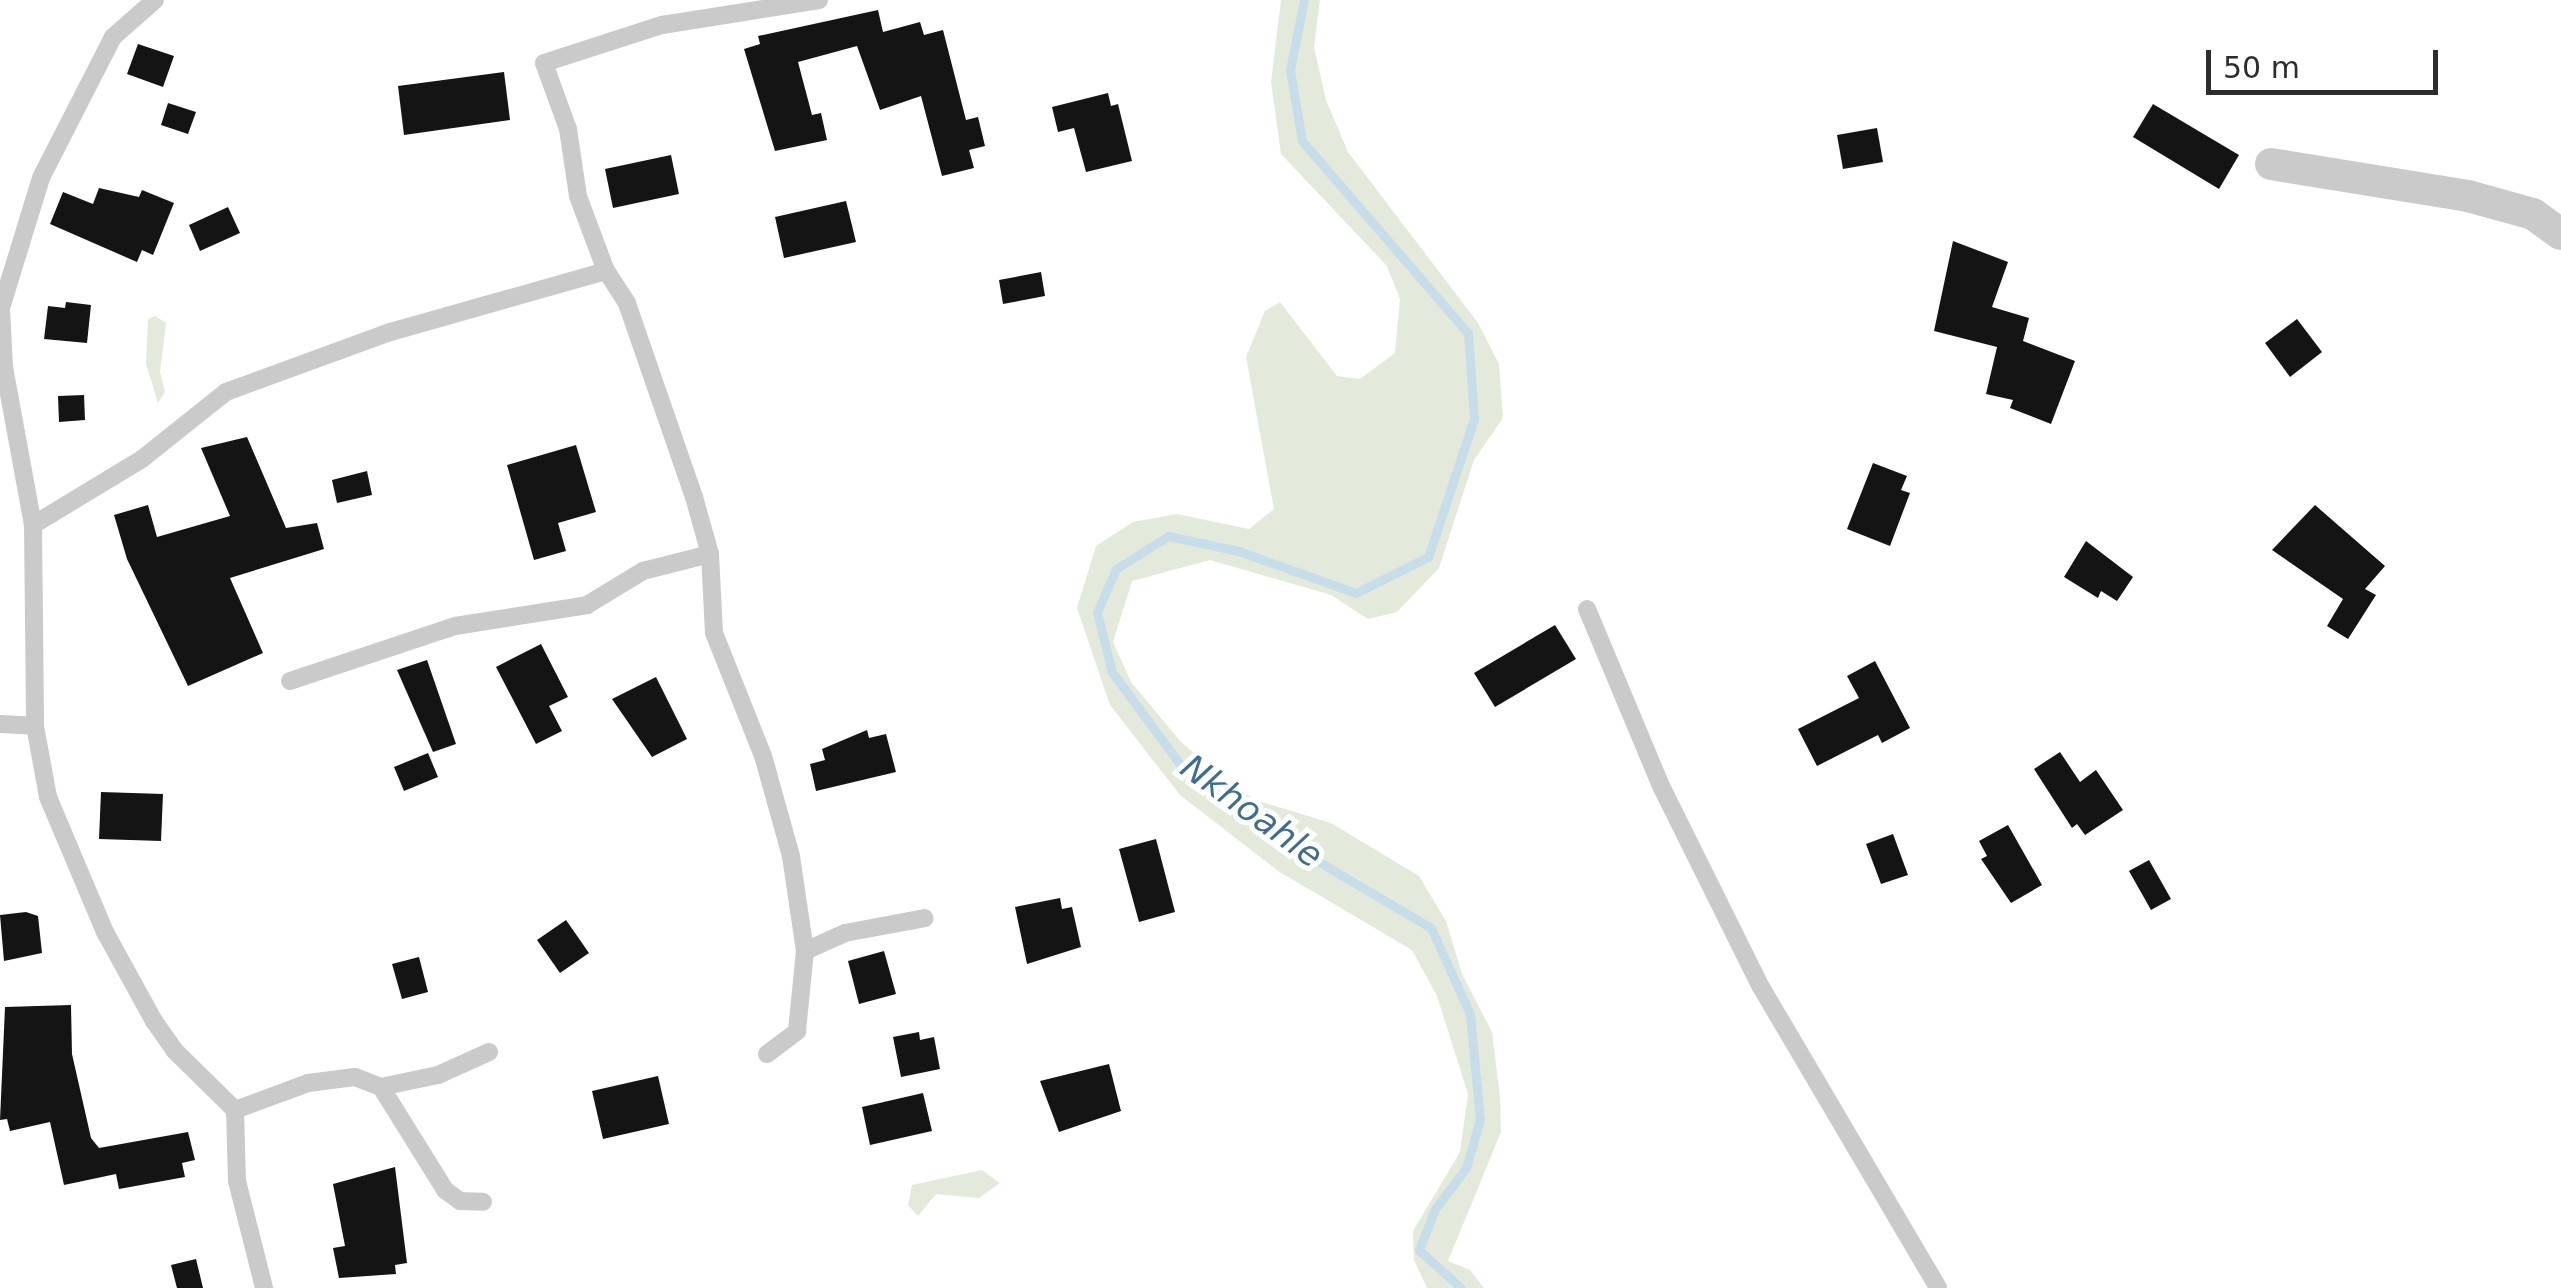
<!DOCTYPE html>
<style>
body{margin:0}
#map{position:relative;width:2561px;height:1288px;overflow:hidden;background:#fff;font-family:"DejaVu Sans",sans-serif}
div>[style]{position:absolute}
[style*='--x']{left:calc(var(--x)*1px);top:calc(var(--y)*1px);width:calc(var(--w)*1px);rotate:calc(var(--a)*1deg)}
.green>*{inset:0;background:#e3eadb}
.stream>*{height:9px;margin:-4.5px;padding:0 4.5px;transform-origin:4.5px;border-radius:4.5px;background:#c8ddea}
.building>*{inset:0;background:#141414}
.lane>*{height:18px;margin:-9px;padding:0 9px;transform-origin:9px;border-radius:9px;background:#cacaca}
.street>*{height:32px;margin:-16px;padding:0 16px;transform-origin:16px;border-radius:16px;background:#cacaca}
span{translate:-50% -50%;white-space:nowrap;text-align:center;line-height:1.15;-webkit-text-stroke:10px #fff;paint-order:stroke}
.water-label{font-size:35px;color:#3f6e8c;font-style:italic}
.scale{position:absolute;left:2206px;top:50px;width:232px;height:45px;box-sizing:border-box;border:5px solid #2d2d2d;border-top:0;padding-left:12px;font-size:30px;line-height:35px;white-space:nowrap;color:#2d2d2d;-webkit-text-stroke:8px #fff;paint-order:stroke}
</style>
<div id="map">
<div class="green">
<div style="clip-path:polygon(1281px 0,1320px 0,1314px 47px,1326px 100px,1348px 152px,1478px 323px,1499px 364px,1503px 418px,1474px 460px,1439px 568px,1397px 612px,1368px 619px,1331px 595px,1210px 560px,1132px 581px,1113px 642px,1131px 682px,1181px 742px,1220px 775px,1255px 800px,1331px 823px,1419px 876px,1446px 921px,1462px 974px,1492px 1032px,1500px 1097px,1501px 1132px,1448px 1261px,1470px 1270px,1484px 1288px,1427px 1288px,1414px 1260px,1413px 1231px,1460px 1152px,1468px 1094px,1437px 996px,1412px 950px,1278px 871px,1180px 795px,1110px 705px,1077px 608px,1096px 546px,1133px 522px,1177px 514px,1249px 529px,1274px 509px,1246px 357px,1265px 311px,1280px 302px,1337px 376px,1360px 379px,1395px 353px,1400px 299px,1387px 266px,1281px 154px,1271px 82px)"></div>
<div style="clip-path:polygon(155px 316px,166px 323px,160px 372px,165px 392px,158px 403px,146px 364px,148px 319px)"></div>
<div style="clip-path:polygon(982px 1170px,1000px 1183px,979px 1198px,936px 1194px,918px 1216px,908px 1205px,912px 1185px)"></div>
</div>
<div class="stream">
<div style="--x:1304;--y:0;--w:71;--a:101.3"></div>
<div style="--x:1290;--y:70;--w:72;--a:80.4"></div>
<div style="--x:1302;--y:141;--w:254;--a:49.2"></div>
<div style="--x:1468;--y:333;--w:86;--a:86"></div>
<div style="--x:1474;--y:419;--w:145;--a:108.4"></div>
<div style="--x:1428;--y:557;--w:80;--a:153.4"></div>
<div style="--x:1356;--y:593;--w:124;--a:-160.3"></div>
<div style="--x:1239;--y:551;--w:73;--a:-168.1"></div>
<div style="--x:1168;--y:536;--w:62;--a:147.6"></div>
<div style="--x:1116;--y:569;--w:47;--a:113.8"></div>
<div style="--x:1097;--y:612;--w:62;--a:76"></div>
<div style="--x:1112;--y:672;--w:113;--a:53.6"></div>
<div style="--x:1179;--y:763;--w:107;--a:38.2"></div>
<div style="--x:1263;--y:829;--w:195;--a:30.5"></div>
<div style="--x:1431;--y:928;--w:94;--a:65.6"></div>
<div style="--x:1470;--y:1014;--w:105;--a:84.6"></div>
<div style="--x:1480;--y:1119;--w:51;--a:105.9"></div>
<div style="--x:1466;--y:1168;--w:51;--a:127.1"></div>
<div style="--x:1435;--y:1209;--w:44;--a:111.3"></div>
<div style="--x:1419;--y:1250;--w:57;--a:42.1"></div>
</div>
<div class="building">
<div style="clip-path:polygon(878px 10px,883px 32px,920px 22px,924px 35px,943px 30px,966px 120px,978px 117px,985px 146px,969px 150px,974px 168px,942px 176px,921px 96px,880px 110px,857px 46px,798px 62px,812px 115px,821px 113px,827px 140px,775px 151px,744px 49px,760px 44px,758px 36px)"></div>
<div style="clip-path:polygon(138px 44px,174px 56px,163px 87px,127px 74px)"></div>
<div style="clip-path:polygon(504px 72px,510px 120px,404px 135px,398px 86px)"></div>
<div style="clip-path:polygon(1108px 93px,1111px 106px,1118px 104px,1132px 161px,1086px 172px,1074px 128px,1058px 132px,1052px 107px)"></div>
<div style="clip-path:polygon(168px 103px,196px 112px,188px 134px,161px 125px)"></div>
<div style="clip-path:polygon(2153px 104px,2239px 155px,2219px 189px,2133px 137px)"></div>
<div style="clip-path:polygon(1877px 128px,1883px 162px,1843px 169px,1837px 135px)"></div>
<div style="clip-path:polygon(671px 155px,679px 194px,613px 208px,605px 169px)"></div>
<div style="clip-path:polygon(99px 188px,139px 197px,142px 190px,174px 203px,153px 255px,142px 250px,137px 262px,50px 224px,63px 192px,93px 204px)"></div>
<div style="clip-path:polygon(846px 201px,856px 242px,784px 258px,775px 217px)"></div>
<div style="clip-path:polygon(228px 207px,240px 233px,200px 251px,189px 225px)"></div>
<div style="clip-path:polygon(1953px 241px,2008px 262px,1992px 307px,2029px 318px,2023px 341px,2075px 361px,2051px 424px,2010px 408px,2013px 400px,1986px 394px,1997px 347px,1934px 331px)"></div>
<div style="clip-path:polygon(1041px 272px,1045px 296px,1003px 304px,999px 280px)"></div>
<div style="clip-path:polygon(66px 302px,91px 305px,87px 343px,44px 339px,48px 306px,65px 308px)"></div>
<div style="clip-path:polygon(2297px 319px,2322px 352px,2290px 377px,2265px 343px)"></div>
<div style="clip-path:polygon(84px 395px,85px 420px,59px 422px,58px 396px)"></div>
<div style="clip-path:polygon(247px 437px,286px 528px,317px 523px,324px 549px,230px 578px,263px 653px,188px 686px,127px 559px,114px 515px,148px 505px,157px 537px,230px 516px,201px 448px)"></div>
<div style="clip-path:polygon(576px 445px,596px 512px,558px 523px,566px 551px,534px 560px,507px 465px)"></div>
<div style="clip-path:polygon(1873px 463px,1907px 476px,1901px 490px,1910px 493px,1890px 546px,1847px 529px)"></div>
<div style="clip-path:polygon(367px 471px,372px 495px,337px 503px,332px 480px)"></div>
<div style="clip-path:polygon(2315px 505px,2385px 566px,2365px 589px,2376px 595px,2348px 639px,2327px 626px,2343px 599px,2272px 550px)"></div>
<div style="clip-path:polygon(2086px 541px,2133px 577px,2117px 601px,2101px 591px,2098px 598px,2064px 577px)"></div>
<div style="clip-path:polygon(1555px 625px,1576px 659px,1495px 707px,1474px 673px)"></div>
<div style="clip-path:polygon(541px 644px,568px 697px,549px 706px,562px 731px,536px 744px,496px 667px)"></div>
<div style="clip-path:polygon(427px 660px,456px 744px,433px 752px,397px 670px)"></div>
<div style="clip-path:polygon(1875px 661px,1910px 728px,1882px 743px,1878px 735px,1817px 766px,1798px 729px,1859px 698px,1847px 676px)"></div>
<div style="clip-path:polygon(656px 677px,687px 739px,652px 757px,612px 699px)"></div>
<div style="clip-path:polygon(867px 730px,869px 738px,886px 734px,896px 772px,816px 791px,810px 764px,825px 760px,822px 749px)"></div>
<div style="clip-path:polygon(2060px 752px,2080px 782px,2096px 770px,2123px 810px,2085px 835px,2077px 824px,2072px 828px,2034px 769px)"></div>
<div style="clip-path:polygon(428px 753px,438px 777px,404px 791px,394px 767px)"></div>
<div style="clip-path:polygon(101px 792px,163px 794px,161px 841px,99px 839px)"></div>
<div style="clip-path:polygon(2008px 825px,2042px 885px,2011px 903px,1981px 859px,1987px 856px,1979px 841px)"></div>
<div style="clip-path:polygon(1893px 834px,1908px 875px,1881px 884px,1866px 844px)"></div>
<div style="clip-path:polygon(1156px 839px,1175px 912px,1139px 922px,1119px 849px)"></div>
<div style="clip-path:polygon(2149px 860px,2171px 899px,2151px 910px,2129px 871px)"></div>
<div style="clip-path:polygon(1060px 898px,1062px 909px,1072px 907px,1081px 947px,1027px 964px,1015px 907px)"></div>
<div style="clip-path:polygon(26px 912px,38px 916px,42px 953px,4px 961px,0 915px)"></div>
<div style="clip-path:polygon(566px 920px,589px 953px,560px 973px,537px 940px)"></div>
<div style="clip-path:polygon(884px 951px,896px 994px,859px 1004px,848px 961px)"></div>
<div style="clip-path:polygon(419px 957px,428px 992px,402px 999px,392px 964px)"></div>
<div style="clip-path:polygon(71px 1005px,72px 1054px,91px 1138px,99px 1148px,188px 1132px,195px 1160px,182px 1163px,185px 1177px,119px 1189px,116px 1174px,64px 1185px,50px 1122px,10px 1131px,7px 1119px,0 1120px,5px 1007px)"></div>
<div style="clip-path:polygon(919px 1032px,920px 1040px,934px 1037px,940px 1069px,901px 1077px,893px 1037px)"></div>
<div style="clip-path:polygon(1109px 1064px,1121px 1111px,1059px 1132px,1040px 1081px)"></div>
<div style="clip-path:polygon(658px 1076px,669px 1124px,603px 1139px,592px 1091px)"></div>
<div style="clip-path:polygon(923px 1093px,932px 1131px,870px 1145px,862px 1107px)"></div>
<div style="clip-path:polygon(395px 1167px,407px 1263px,395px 1265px,396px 1274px,339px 1278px,333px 1248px,345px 1246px,333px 1184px)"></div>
<div style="clip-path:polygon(196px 1259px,203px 1288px,177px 1288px,171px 1265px)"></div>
</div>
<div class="lane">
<div style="--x:155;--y:0;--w:56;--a:138.6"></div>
<div style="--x:113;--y:37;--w:158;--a:117.1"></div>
<div style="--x:41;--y:178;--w:136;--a:107.1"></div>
<div style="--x:1;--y:308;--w:59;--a:87.1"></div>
<div style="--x:4;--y:367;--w:161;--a:79.6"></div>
<div style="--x:33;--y:525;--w:201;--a:89.4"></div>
<div style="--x:35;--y:726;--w:72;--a:79.6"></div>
<div style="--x:48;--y:797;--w:147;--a:67.1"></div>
<div style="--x:105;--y:932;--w:102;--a:61.2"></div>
<div style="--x:154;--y:1021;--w:35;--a:55"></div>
<div style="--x:174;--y:1050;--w:86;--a:44.5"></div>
<div style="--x:235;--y:1110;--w:71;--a:88.4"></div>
<div style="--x:237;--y:1181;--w:110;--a:75.8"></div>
<div style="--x:33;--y:525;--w:127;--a:-31.2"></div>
<div style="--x:142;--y:459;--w:107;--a:-38.6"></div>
<div style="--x:226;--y:392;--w:171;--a:-20.1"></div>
<div style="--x:387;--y:333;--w:228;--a:-15.8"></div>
<div style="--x:1587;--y:609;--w:194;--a:67.3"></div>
<div style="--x:1662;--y:788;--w:222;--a:63.6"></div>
<div style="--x:1761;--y:987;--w:349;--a:59.5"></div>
<div style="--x:290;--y:681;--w:174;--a:-18.4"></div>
<div style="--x:455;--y:626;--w:134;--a:-9"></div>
<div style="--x:587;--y:605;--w:66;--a:-31.3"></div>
<div style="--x:643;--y:571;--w:69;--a:-14.2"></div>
<div style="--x:0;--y:724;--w:35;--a:3"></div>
<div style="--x:805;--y:951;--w:44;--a:-24.2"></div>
<div style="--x:845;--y:933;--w:81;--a:-10.6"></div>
<div style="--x:767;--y:1054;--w:38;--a:-37"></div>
<div style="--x:797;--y:1031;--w:80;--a:-84.3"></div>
<div style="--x:805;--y:951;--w:96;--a:-98.4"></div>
<div style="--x:791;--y:856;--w:104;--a:-105.6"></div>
<div style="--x:763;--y:756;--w:132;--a:-111.7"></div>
<div style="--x:714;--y:633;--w:79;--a:-92.9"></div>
<div style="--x:710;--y:554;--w:59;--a:-105.7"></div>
<div style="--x:694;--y:497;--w:205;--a:-109.1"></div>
<div style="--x:627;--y:303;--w:38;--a:-123"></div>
<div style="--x:606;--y:271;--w:80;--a:-110.5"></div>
<div style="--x:578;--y:196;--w:68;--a:-98.5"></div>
<div style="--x:568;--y:129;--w:70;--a:-110"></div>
<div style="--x:544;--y:63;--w:124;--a:-17.9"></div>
<div style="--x:662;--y:25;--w:159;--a:-9"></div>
<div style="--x:381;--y:1087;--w:58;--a:-11.9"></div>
<div style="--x:438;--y:1075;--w:56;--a:-24.3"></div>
<div style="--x:235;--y:1110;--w:78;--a:-20.3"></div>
<div style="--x:308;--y:1083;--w:47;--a:-7.3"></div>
<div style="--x:355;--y:1077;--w:28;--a:21"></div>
<div style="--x:381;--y:1087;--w:121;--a:58.1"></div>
<div style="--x:445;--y:1190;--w:19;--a:36"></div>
<div style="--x:460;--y:1201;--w:23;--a:2"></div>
</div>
<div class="street">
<div style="--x:2271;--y:164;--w:200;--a:9.2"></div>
<div style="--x:2468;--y:196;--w:67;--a:15.5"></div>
<div style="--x:2533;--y:214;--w:34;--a:36"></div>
</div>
<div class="water-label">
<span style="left:1252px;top:811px;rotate:36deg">Nkhoahle</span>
</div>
<div class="scale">50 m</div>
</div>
